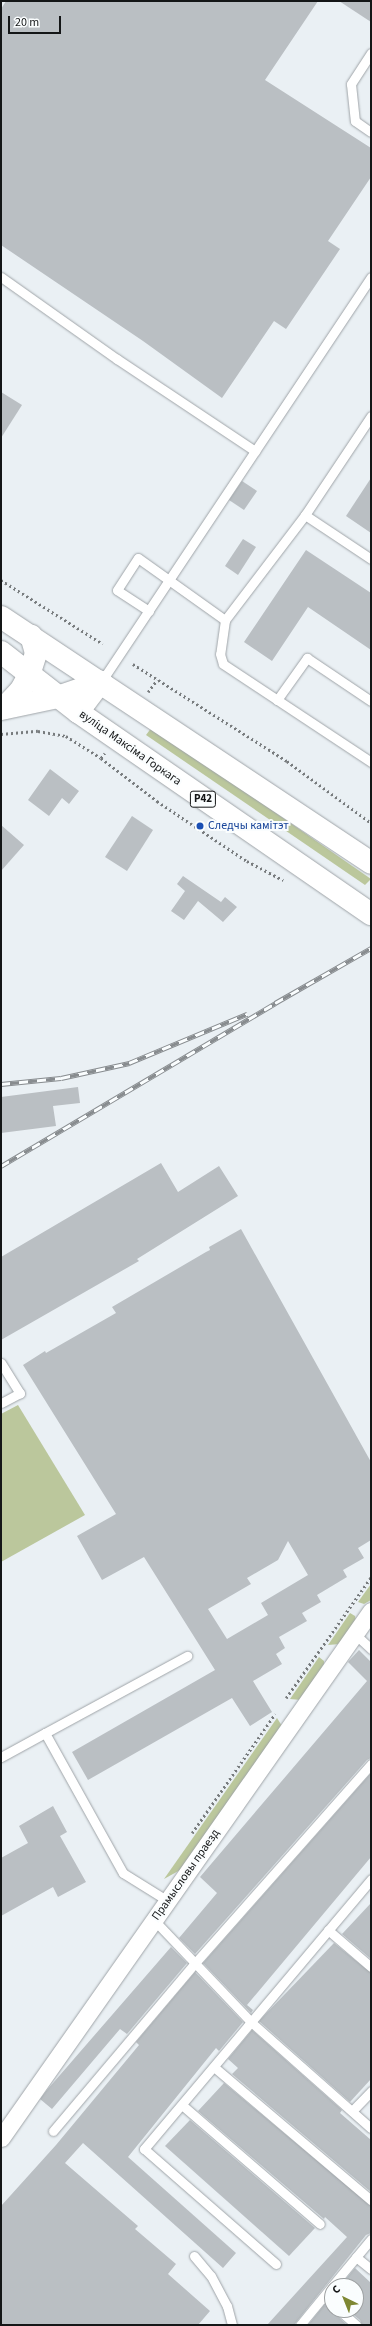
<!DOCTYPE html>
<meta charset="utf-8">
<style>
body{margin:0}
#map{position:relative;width:372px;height:2326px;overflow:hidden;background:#eaf0f4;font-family:"Source Sans 3",sans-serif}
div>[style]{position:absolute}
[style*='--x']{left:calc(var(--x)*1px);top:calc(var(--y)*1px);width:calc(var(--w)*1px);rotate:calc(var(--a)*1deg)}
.green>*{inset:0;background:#bbc79c}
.building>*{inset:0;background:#babfc3}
.path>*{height:2.5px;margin-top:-1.25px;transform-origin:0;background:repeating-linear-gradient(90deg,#787c7e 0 2px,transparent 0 5px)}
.roads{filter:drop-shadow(0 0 1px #9fa4a8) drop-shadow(0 0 1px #9fa4a8)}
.lane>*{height:9px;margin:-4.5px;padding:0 4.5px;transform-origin:4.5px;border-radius:4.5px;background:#fff}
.street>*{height:17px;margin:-8.5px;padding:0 8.5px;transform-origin:8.5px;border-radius:8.5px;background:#fff}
.secondary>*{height:22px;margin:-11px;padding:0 11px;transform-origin:11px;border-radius:11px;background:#fff}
.primary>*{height:22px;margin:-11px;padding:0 11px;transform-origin:11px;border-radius:11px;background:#fff}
.rail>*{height:4.5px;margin-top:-2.25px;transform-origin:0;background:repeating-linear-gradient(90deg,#fafdfe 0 9px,#888c8f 0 18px);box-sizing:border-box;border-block:1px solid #888c8f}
.dots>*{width:11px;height:11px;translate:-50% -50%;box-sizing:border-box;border:2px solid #fafdfe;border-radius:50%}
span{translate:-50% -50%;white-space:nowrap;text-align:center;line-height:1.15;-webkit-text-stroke:4px #fafdfe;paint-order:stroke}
.shield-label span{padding:1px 3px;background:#fafdfe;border:1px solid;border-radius:3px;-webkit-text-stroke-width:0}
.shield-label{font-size:11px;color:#141617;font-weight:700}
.street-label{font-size:12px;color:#141617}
.transit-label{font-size:12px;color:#164399}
.left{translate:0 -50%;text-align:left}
.frame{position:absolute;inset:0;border:2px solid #141617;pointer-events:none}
.north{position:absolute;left:324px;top:2278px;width:40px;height:40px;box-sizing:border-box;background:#fafdfe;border:1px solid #9ea1a2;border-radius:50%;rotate:317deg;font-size:11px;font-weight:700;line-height:16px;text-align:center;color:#141617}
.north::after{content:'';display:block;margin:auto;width:14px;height:18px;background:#7e8733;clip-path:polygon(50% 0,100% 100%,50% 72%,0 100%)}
.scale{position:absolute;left:8px;top:16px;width:53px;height:18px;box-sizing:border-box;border:2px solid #141617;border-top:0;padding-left:5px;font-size:12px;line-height:14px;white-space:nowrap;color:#141617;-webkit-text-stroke:3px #fafdfe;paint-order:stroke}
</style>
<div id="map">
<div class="green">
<div style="clip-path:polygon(152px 727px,371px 879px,365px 885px,146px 735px)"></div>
<div style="clip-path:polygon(18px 1405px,85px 1515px,1px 1562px,1px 1414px)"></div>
<div style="clip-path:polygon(371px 1584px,371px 1600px,364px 1604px,358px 1602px)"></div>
<div style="clip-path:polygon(350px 1613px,355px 1616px,356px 1621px,340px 1644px,328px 1645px)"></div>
<div style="clip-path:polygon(319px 1657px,324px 1661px,324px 1666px,301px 1700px,290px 1699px)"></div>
<div style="clip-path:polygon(277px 1718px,282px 1726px,182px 1869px,164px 1879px)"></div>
</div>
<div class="building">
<div style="clip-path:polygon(6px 1px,318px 1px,265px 80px,371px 148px,371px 177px,328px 241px,340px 249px,286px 329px,274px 321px,222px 398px,143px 341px,1px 245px,1px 9px)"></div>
<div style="clip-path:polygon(339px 1px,371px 1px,371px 22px)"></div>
<div style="clip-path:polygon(1px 392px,22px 405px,1px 438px)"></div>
<div style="clip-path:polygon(371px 478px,371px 533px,346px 516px)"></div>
<div style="clip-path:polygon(242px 481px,257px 491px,244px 510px,229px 500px)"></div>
<div style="clip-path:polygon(243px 539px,256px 547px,238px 575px,225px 566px)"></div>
<div style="clip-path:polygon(306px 550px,371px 593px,371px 650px,308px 607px,272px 661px,244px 642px)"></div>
<div style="clip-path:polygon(50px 769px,79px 791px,69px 804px,62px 798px,49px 816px,28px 800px)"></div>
<div style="clip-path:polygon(132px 816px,153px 830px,127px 871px,105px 857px)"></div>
<div style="clip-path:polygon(1px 825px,24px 845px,1px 871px)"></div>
<div style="clip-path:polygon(183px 876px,221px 902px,225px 897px,237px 907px,223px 922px,198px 901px,184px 920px,171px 911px,185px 891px,177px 884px)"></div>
<div style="clip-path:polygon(78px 1087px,80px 1103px,53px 1106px,56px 1126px,1px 1133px,1px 1097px)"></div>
<div style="clip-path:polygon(161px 1163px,178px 1192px,219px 1166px,238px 1196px,137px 1259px,139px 1261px,1px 1340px,1px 1257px)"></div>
<div style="clip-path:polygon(evenodd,241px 1229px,371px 1462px,371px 1540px,358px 1548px,364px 1558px,343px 1570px,347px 1577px,317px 1595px,321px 1602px,302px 1613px,307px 1621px,279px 1637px,285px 1648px,276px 1654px,282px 1664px,253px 1681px,272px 1712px,250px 1726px,232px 1698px,88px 1780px,72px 1752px,215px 1670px,144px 1557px,102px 1580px,77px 1536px,116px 1514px,23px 1365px,45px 1351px,46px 1353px,116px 1313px,112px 1307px,206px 1252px,210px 1250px,209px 1247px,241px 1229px,288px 1541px,308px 1575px,261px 1603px,268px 1615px,227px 1639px,208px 1609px,251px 1584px,247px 1578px,278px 1560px,288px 1541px)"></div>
<div style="clip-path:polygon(359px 1650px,371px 1662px,371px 1758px,367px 1760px,195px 1954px,179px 1938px,217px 1893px,200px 1877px,367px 1681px,348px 1662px)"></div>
<div style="clip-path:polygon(371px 1773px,371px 1857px,247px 2005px,253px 2010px,251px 2013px,203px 1963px)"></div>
<div style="clip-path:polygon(53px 1806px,67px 1832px,60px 1836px,86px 1882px,58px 1897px,53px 1887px,1px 1916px,1px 1858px,28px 1843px,19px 1826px)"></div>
<div style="clip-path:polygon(371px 1903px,371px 1959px,342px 1934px)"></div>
<div style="clip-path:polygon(334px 1943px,371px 1973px,371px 2079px,350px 2102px,259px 2021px)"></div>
<div style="clip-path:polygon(171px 1947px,187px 1963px,127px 2034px,120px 2029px,52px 2109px,40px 2099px,47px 2090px)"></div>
<div style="clip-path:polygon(195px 1972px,243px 2022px,219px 2051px,216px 2048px,128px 2157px,236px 2253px,223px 2268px,83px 2143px,65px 2163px,138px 2226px,135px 2229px,176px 2264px,168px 2274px,210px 2311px,198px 2325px,1px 2325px,1px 2206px,56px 2145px,139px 2045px,136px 2042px)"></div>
<div style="clip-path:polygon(252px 2030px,342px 2110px,340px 2113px,371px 2140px,371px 2192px,232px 2074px,238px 2068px,228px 2059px)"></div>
<div style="clip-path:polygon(224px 2083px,371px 2206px,371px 2233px,366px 2235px,294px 2325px,267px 2325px,347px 2237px,325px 2217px,324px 2219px,198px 2111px)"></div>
<div style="clip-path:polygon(190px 2120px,315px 2228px,289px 2256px,165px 2146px)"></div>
<div style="clip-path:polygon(355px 2268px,371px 2283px,371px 2325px,362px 2325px,360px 2320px,348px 2310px,356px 2310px,356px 2286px,340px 2286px)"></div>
<div style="clip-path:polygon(324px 2305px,333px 2310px,335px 2314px,347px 2325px,308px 2325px)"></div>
</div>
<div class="path">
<div style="--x:1;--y:580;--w:120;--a:32.1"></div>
<div style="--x:133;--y:664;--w:182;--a:32.2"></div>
<div style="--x:287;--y:761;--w:104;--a:36.4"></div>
<div style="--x:148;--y:692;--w:15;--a:-53"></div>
<div style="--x:1;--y:734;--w:37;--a:-5"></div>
<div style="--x:38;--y:731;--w:28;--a:10"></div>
<div style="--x:66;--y:736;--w:41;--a:32.2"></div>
<div style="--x:101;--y:758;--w:6;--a:-51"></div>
<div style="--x:101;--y:758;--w:71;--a:37.5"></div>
<div style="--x:157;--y:801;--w:108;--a:33.7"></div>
<div style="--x:247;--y:861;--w:41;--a:27.8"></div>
<div style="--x:286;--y:1698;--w:148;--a:-54.9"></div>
<div style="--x:192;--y:1833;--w:145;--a:-55.1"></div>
</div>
<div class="roads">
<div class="lane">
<div style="--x:371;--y:53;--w:37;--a:123"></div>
<div style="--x:351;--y:84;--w:37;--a:84"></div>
<div style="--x:355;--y:121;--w:19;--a:35"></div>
<div style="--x:1;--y:277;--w:142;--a:35.3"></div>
<div style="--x:117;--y:359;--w:166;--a:33.7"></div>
<div style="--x:305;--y:515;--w:79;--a:33.7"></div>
<div style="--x:149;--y:611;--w:38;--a:-147"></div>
<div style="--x:117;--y:590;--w:38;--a:-57"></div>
<div style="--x:138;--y:558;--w:107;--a:35.5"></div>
<div style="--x:225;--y:620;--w:34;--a:98"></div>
<div style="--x:220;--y:654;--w:10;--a:73"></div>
<div style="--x:223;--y:664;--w:178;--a:33.5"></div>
<div style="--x:225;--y:620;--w:132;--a:-52.7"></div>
<div style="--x:305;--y:515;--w:119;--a:-56.3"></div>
<div style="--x:101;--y:682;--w:487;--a:-56.3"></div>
<div style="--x:277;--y:700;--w:52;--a:-54.5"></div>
<div style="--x:307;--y:658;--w:77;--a:33.9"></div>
<div style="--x:1;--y:1363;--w:36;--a:58"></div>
<div style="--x:20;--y:1393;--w:21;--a:152"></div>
<div style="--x:355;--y:1634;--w:22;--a:43"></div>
<div style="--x:45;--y:1733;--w:162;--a:-28.5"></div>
<div style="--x:1;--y:1757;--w:50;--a:-28.6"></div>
<div style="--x:45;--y:1733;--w:160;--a:60.9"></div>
<div style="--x:123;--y:1873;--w:53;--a:31.9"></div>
<div style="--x:154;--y:1920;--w:141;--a:46.4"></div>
<div style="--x:251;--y:2022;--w:160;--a:41.5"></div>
<div style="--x:328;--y:1930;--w:57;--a:40.7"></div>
<div style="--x:214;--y:2067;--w:206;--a:40.3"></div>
<div style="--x:182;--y:2105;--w:182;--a:40.8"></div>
<div style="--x:352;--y:2111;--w:28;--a:-46"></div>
<div style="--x:53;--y:2131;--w:220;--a:-49.8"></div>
<div style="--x:195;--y:1963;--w:266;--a:-48.5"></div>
<div style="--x:194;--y:2256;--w:26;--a:50"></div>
<div style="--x:211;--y:2276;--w:34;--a:62"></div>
<div style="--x:227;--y:2306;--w:20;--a:75"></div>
<div style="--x:356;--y:2257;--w:19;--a:39"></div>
<div style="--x:276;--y:2264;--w:175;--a:-138.9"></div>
<div style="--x:144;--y:2149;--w:353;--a:-49.9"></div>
<div style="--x:332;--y:2286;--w:61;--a:-50.3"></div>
<div style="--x:324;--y:2297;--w:11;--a:41"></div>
<div style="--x:339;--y:2310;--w:23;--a:41"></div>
<div style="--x:300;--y:2325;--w:50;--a:-50.6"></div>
</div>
<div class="street">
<div style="--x:1;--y:2138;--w:644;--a:-54.93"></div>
</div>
<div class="secondary">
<div style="--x:4;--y:708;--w:25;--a:-47"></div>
<div style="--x:21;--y:690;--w:17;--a:-62"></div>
<div style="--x:29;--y:675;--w:23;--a:-72"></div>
<div style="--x:36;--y:653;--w:18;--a:-106"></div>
<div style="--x:1;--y:709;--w:58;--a:-11.9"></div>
<div style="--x:58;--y:697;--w:46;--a:-19.2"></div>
</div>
<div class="primary">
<div style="--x:1;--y:617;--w:444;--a:33.6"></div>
<div style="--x:1;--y:652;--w:98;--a:37.9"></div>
<div style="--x:78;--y:712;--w:356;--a:34.6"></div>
<div style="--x:78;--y:712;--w:38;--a:-53"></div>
</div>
</div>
<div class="rail">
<div style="--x:1;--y:1084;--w:60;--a:-5.7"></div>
<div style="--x:61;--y:1078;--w:70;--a:-12.4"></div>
<div style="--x:129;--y:1063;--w:128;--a:-22.6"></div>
<div style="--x:1;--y:1166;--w:319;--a:-30.7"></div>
<div style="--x:275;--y:1003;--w:111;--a:-29.8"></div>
</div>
<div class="dots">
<div style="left:200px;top:826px;background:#1a4fb4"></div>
</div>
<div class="shield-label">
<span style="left:203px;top:799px">Р42</span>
</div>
<div class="street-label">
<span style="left:130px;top:748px;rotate:35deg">вуліца Максіма Горкага</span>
<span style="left:186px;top:1875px;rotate:-55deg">Прамысловы праезд</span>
</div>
<div class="transit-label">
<span class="left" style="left:208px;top:826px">Следчы камітэт</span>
</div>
<div class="frame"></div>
<div class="north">С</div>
<div class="scale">20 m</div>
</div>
